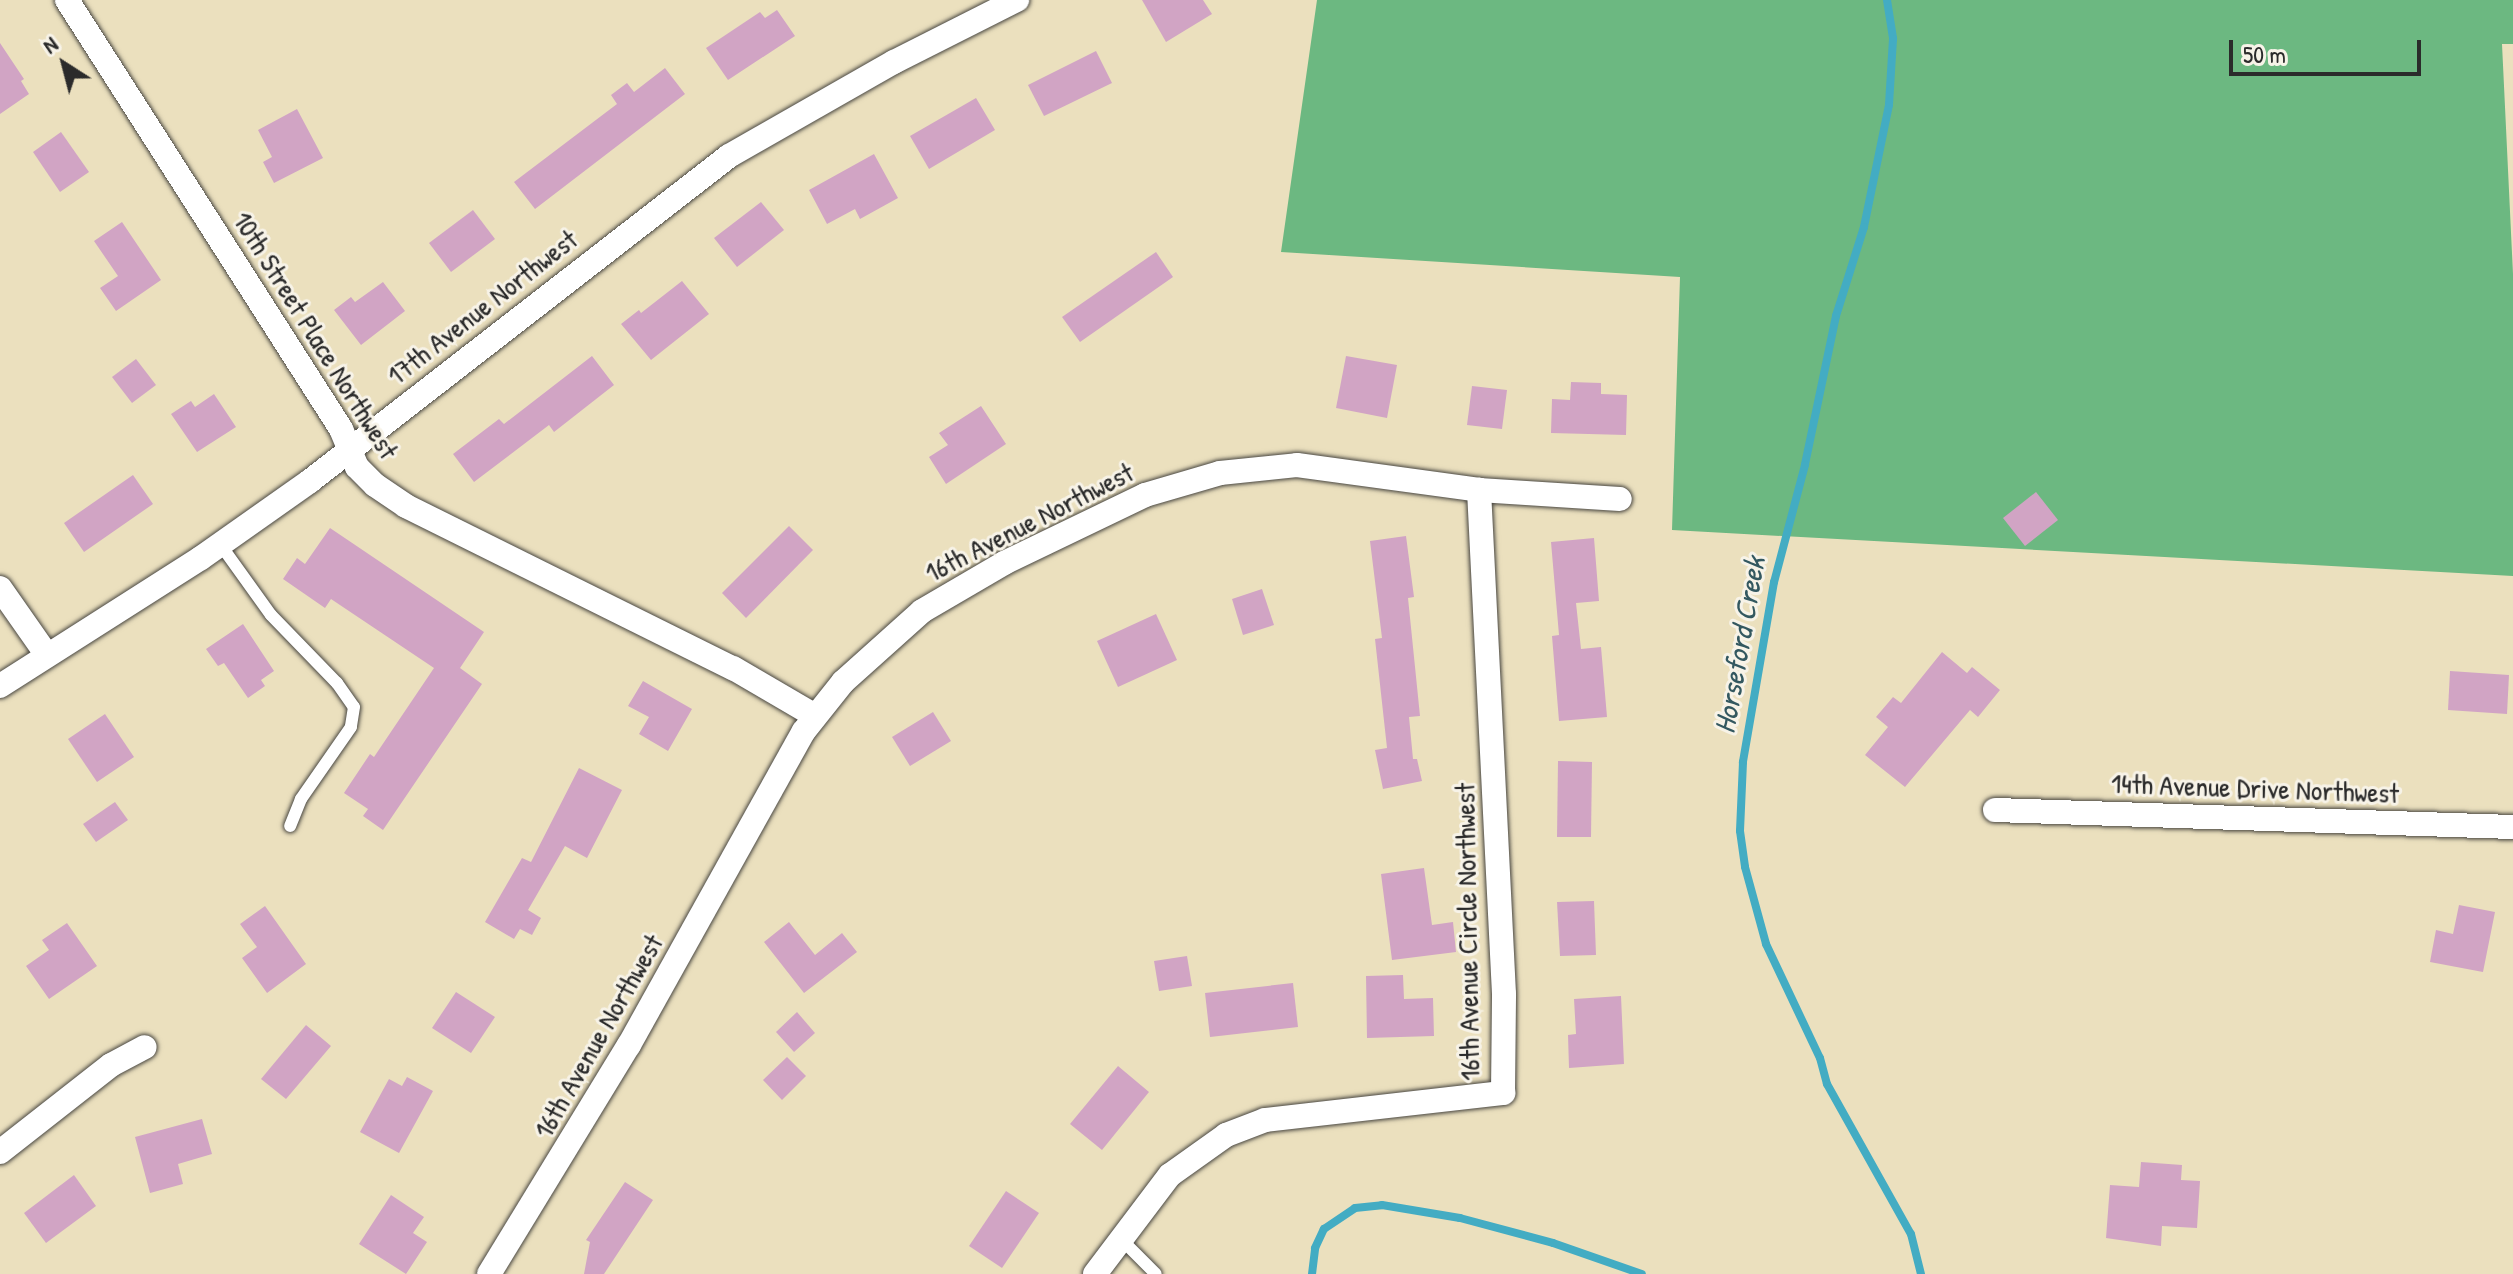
<!DOCTYPE html>
<style>
body{margin:0}
#map{position:relative;width:2513px;height:1274px;overflow:hidden;background:#ebe0be;font-family:"Patrick Hand",sans-serif}
div>[style]{position:absolute}
[style*='--x']{left:calc(var(--x)*1px);top:calc(var(--y)*1px);width:calc(var(--w)*1px);rotate:calc(var(--a)*1deg)}
.forest>*{inset:0;background:#6cb881}
.stream>*{height:8px;margin:-4px;padding:0 4px;transform-origin:4px;border-radius:4px;background:#43acc3}
.building>*{inset:0;background:#d1a4c4}
.roads{filter:drop-shadow(0 0 2px #484641) drop-shadow(0 0 2px #484641)}
.lane>*{height:12px;margin:-6px;padding:0 6px;transform-origin:6px;border-radius:6px;background:#fff}
.street>*{height:24px;margin:-12px;padding:0 12px;transform-origin:12px;border-radius:12px;background:#fff}
span{translate:-50% -50%;white-space:nowrap;text-align:center;line-height:1.15;-webkit-text-stroke:6px #f7f3e8;paint-order:stroke}
.street-label{font-size:28px;color:#2b2b2b}
.water-label{font-size:30px;color:#335860;font-style:italic}
.north{position:absolute;left:24px;top:24px;width:80px;height:80px;-webkit-text-stroke:6px #f7f3e8;paint-order:stroke;rotate:324deg;font-size:22px;font-weight:700;line-height:32px;text-align:center;color:#2b2b2b}
.north::after{content:'';display:block;margin:auto;width:28px;height:36px;background:#2b2b2b;clip-path:polygon(50% 0,100% 100%,50% 72%,0 100%)}
.scale{position:absolute;left:2229px;top:40px;width:192px;height:36px;box-sizing:border-box;border:4px solid #2b2b2b;border-top:0;padding-left:10px;font-size:24px;line-height:28px;white-space:nowrap;color:#2b2b2b;-webkit-text-stroke:6px #f7f3e8;paint-order:stroke}
</style>
<div id="map">
<div class="forest">
<div style="clip-path:polygon(1317px 0,2513px 0,2513px 44px,2502px 44px,2513px 274px,2513px 576px,1672px 530px,1680px 277px,1281px 252px)"></div>
</div>
<div class="stream">
<div style="--x:1887;--y:0;--w:39;--a:81"></div>
<div style="--x:1893;--y:39;--w:66;--a:93.5"></div>
<div style="--x:1889;--y:105;--w:125;--a:101.6"></div>
<div style="--x:1864;--y:227;--w:93;--a:107.5"></div>
<div style="--x:1836;--y:316;--w:152;--a:101.8"></div>
<div style="--x:1805;--y:465;--w:121;--a:104.8"></div>
<div style="--x:1774;--y:582;--w:183;--a:99.8"></div>
<div style="--x:1743;--y:762;--w:69;--a:92.5"></div>
<div style="--x:1740;--y:831;--w:36;--a:82"></div>
<div style="--x:1745;--y:867;--w:80;--a:74.7"></div>
<div style="--x:1766;--y:944;--w:126;--a:64.7"></div>
<div style="--x:1820;--y:1058;--w:27;--a:75"></div>
<div style="--x:1827;--y:1084;--w:172;--a:60.8"></div>
<div style="--x:1911;--y:1234;--w:41;--a:76"></div>
<div style="--x:1312;--y:1274;--w:26;--a:-83"></div>
<div style="--x:1315;--y:1248;--w:21;--a:-65"></div>
<div style="--x:1324;--y:1229;--w:37;--a:-34"></div>
<div style="--x:1355;--y:1208;--w:27;--a:-6"></div>
<div style="--x:1382;--y:1205;--w:79;--a:9.5"></div>
<div style="--x:1460;--y:1218;--w:96;--a:15"></div>
<div style="--x:1553;--y:1243;--w:94;--a:19.2"></div>
</div>
<div class="building">
<div style="clip-path:polygon(1142px 0,1203px 0,1212px 14px,1166px 42px)"></div>
<div style="clip-path:polygon(777px 10px,795px 36px,728px 80px,706px 48px,760px 12px,765px 18px)"></div>
<div style="clip-path:polygon(0 43px,24px 79px,21px 81px,29px 94px,0 114px)"></div>
<div style="clip-path:polygon(1096px 51px,1112px 83px,1044px 116px,1028px 85px)"></div>
<div style="clip-path:polygon(665px 68px,685px 94px,535px 209px,514px 182px,617px 104px,611px 95px,627px 83px,634px 92px)"></div>
<div style="clip-path:polygon(976px 98px,995px 130px,929px 169px,910px 136px)"></div>
<div style="clip-path:polygon(297px 109px,323px 158px,274px 183px,263px 162px,272px 157px,258px 130px)"></div>
<div style="clip-path:polygon(61px 132px,89px 172px,60px 192px,33px 152px)"></div>
<div style="clip-path:polygon(874px 154px,898px 198px,860px 219px,855px 209px,827px 224px,809px 190px)"></div>
<div style="clip-path:polygon(761px 202px,784px 230px,737px 267px,714px 238px)"></div>
<div style="clip-path:polygon(473px 210px,495px 239px,451px 272px,429px 243px)"></div>
<div style="clip-path:polygon(122px 222px,161px 280px,116px 311px,100px 288px,118px 276px,94px 241px)"></div>
<div style="clip-path:polygon(1156px 252px,1173px 277px,1080px 342px,1062px 317px)"></div>
<div style="clip-path:polygon(682px 281px,709px 314px,651px 360px,621px 324px,639px 310px,641px 313px)"></div>
<div style="clip-path:polygon(383px 282px,405px 311px,361px 345px,334px 310px,351px 297px,355px 302px)"></div>
<div style="clip-path:polygon(592px 356px,614px 385px,554px 432px,549px 425px,474px 482px,453px 454px,499px 419px,504px 424px)"></div>
<div style="clip-path:polygon(1346px 356px,1397px 365px,1387px 418px,1336px 408px)"></div>
<div style="clip-path:polygon(136px 359px,156px 385px,132px 403px,112px 377px)"></div>
<div style="clip-path:polygon(1571px 382px,1601px 383px,1601px 394px,1627px 395px,1626px 435px,1551px 433px,1552px 399px,1570px 400px)"></div>
<div style="clip-path:polygon(1472px 386px,1507px 390px,1502px 429px,1467px 425px)"></div>
<div style="clip-path:polygon(214px 394px,236px 427px,197px 452px,171px 414px,191px 401px,195px 407px)"></div>
<div style="clip-path:polygon(981px 406px,1006px 444px,946px 484px,929px 457px,948px 445px,939px 433px)"></div>
<div style="clip-path:polygon(133px 475px,153px 504px,84px 552px,64px 523px)"></div>
<div style="clip-path:polygon(2036px 492px,2058px 520px,2025px 546px,2003px 518px)"></div>
<div style="clip-path:polygon(789px 526px,813px 550px,746px 618px,722px 593px)"></div>
<div style="clip-path:polygon(330px 528px,484px 632px,460px 668px,482px 684px,383px 830px,363px 816px,368px 809px,344px 793px,370px 754px,374px 757px,434px 668px,331px 599px,325px 608px,283px 579px,297px 558px,305px 564px)"></div>
<div style="clip-path:polygon(1406px 536px,1414px 597px,1408px 598px,1420px 716px,1409px 717px,1413px 759px,1417px 759px,1422px 781px,1383px 789px,1375px 750px,1387px 748px,1375px 639px,1382px 638px,1370px 541px)"></div>
<div style="clip-path:polygon(1594px 538px,1599px 601px,1576px 603px,1581px 649px,1601px 647px,1607px 717px,1559px 721px,1552px 636px,1559px 635px,1551px 542px)"></div>
<div style="clip-path:polygon(1262px 589px,1274px 625px,1243px 635px,1232px 599px)"></div>
<div style="clip-path:polygon(1156px 614px,1177px 660px,1118px 687px,1097px 641px)"></div>
<div style="clip-path:polygon(243px 624px,274px 671px,261px 680px,265px 686px,248px 698px,224px 663px,218px 666px,206px 649px)"></div>
<div style="clip-path:polygon(1942px 652px,1967px 673px,1972px 667px,2000px 690px,1978px 717px,1970px 710px,1905px 787px,1865px 755px,1888px 727px,1876px 717px,1893px 697px,1901px 703px)"></div>
<div style="clip-path:polygon(2450px 671px,2509px 675px,2507px 714px,2448px 710px)"></div>
<div style="clip-path:polygon(643px 681px,692px 709px,668px 751px,639px 734px,649px 717px,628px 706px)"></div>
<div style="clip-path:polygon(933px 712px,951px 741px,910px 766px,892px 737px)"></div>
<div style="clip-path:polygon(105px 714px,134px 757px,97px 782px,68px 739px)"></div>
<div style="clip-path:polygon(1558px 761px,1592px 762px,1591px 837px,1557px 837px)"></div>
<div style="clip-path:polygon(579px 768px,622px 790px,587px 858px,565px 846px,528px 910px,541px 918px,532px 935px,520px 929px,514px 939px,485px 922px,522px 858px,531px 862px)"></div>
<div style="clip-path:polygon(115px 802px,128px 820px,96px 842px,83px 824px)"></div>
<div style="clip-path:polygon(1424px 868px,1432px 925px,1453px 922px,1456px 952px,1392px 960px,1381px 874px)"></div>
<div style="clip-path:polygon(1594px 901px,1596px 955px,1560px 956px,1557px 902px)"></div>
<div style="clip-path:polygon(2459px 905px,2495px 912px,2483px 972px,2430px 962px,2436px 930px,2453px 934px)"></div>
<div style="clip-path:polygon(265px 906px,306px 964px,267px 993px,242px 958px,257px 947px,240px 924px)"></div>
<div style="clip-path:polygon(789px 922px,815px 955px,842px 933px,857px 952px,804px 993px,764px 942px)"></div>
<div style="clip-path:polygon(67px 923px,97px 966px,49px 999px,26px 966px,49px 950px,42px 940px)"></div>
<div style="clip-path:polygon(1187px 956px,1192px 986px,1159px 991px,1154px 961px)"></div>
<div style="clip-path:polygon(1403px 975px,1404px 999px,1433px 998px,1434px 1036px,1367px 1038px,1366px 976px)"></div>
<div style="clip-path:polygon(1293px 983px,1298px 1027px,1210px 1037px,1205px 993px)"></div>
<div style="clip-path:polygon(456px 992px,495px 1017px,471px 1053px,432px 1028px)"></div>
<div style="clip-path:polygon(1621px 996px,1624px 1064px,1569px 1068px,1568px 1035px,1576px 1034px,1574px 999px)"></div>
<div style="clip-path:polygon(797px 1012px,815px 1033px,794px 1052px,776px 1032px)"></div>
<div style="clip-path:polygon(306px 1025px,331px 1046px,286px 1099px,261px 1079px)"></div>
<div style="clip-path:polygon(787px 1057px,806px 1076px,782px 1100px,763px 1080px)"></div>
<div style="clip-path:polygon(1118px 1066px,1149px 1092px,1102px 1150px,1070px 1124px)"></div>
<div style="clip-path:polygon(407px 1077px,433px 1091px,399px 1153px,360px 1132px,389px 1079px,402px 1086px)"></div>
<div style="clip-path:polygon(202px 1119px,212px 1154px,178px 1164px,183px 1184px,150px 1193px,135px 1137px)"></div>
<div style="clip-path:polygon(2141px 1162px,2182px 1165px,2181px 1180px,2200px 1181px,2197px 1228px,2162px 1226px,2161px 1246px,2106px 1238px,2110px 1185px,2139px 1187px)"></div>
<div style="clip-path:polygon(74px 1175px,96px 1206px,46px 1243px,24px 1213px)"></div>
<div style="clip-path:polygon(625px 1182px,653px 1200px,604px 1274px,584px 1274px,590px 1242px,586px 1240px)"></div>
<div style="clip-path:polygon(1006px 1191px,1039px 1213px,1002px 1268px,969px 1246px)"></div>
<div style="clip-path:polygon(391px 1195px,424px 1217px,413px 1233px,427px 1242px,406px 1274px,359px 1244px)"></div>
</div>
<div class="roads">
<div class="lane">
<div style="--x:220;--y:544;--w:87;--a:54.3"></div>
<div style="--x:271;--y:615;--w:95;--a:45.9"></div>
<div style="--x:337;--y:683;--w:29;--a:55"></div>
<div style="--x:354;--y:707;--w:20;--a:99"></div>
<div style="--x:351;--y:727;--w:88;--a:124.8"></div>
<div style="--x:301;--y:799;--w:29;--a:112"></div>
<div style="--x:1121;--y:1239;--w:49;--a:45"></div>
</div>
<div class="street">
<div style="--x:67;--y:0;--w:509;--a:57.43"></div>
<div style="--x:341;--y:429;--w:41;--a:67.2"></div>
<div style="--x:357;--y:467;--w:25;--a:45"></div>
<div style="--x:375;--y:485;--w:37;--a:34"></div>
<div style="--x:406;--y:506;--w:365;--a:26.4"></div>
<div style="--x:733;--y:668;--w:95;--a:30.3"></div>
<div style="--x:0;--y:588;--w:82;--a:55"></div>
<div style="--x:0;--y:686;--w:238;--a:-32.5"></div>
<div style="--x:201;--y:558;--w:133;--a:-35.2"></div>
<div style="--x:310;--y:481;--w:530;--a:-37.8"></div>
<div style="--x:729;--y:156;--w:190;--a:-29.7"></div>
<div style="--x:894;--y:62;--w:138;--a:-26.8"></div>
<div style="--x:1995;--y:810;--w:518;--a:1.88"></div>
<div style="--x:0;--y:1152;--w:141;--a:-38.1"></div>
<div style="--x:111;--y:1065;--w:38;--a:-28"></div>
<div style="--x:489;--y:1274;--w:268;--a:-58.6"></div>
<div style="--x:629;--y:1045;--w:359;--a:-60.9"></div>
<div style="--x:804;--y:731;--w:63;--a:-51.5"></div>
<div style="--x:843;--y:682;--w:106;--a:-41.9"></div>
<div style="--x:922;--y:611;--w:95;--a:-30.3"></div>
<div style="--x:1004;--y:563;--w:157;--a:-25.7"></div>
<div style="--x:1145;--y:495;--w:78;--a:-16.3"></div>
<div style="--x:1220;--y:473;--w:77;--a:-5.9"></div>
<div style="--x:1297;--y:465;--w:184;--a:7.8"></div>
<div style="--x:1479;--y:490;--w:141;--a:3.7"></div>
<div style="--x:1095;--y:1274;--w:124;--a:-52.9"></div>
<div style="--x:1170;--y:1175;--w:69;--a:-35.5"></div>
<div style="--x:1226;--y:1135;--w:42;--a:-21"></div>
<div style="--x:1265;--y:1120;--w:240;--a:-6.5"></div>
<div style="--x:1503;--y:1093;--w:99;--a:-89.4"></div>
<div style="--x:1504;--y:994;--w:505;--a:-92.84"></div>
</div>
</div>
<div class="street-label">
<span style="left:482px;top:307px;rotate:-38deg">17th Avenue Northwest</span>
<span style="left:316px;top:335px;rotate:58deg">10th Street Place Northwest</span>
<span style="left:1029px;top:522px;rotate:-27deg">16th Avenue Northwest</span>
<span style="left:2255px;top:788px;rotate:2deg">14th Avenue Drive Northwest</span>
<span style="left:1467px;top:932px;rotate:-91deg">16th Avenue Circle Northwest</span>
<span style="left:598px;top:1036px;rotate:-60deg">16th Avenue Northwest</span>
</div>
<div class="water-label">
<span style="left:1739px;top:645px;rotate:-80deg">Horseford Creek</span>
</div>
<div class="north">N</div>
<div class="scale">50 m</div>
</div>
